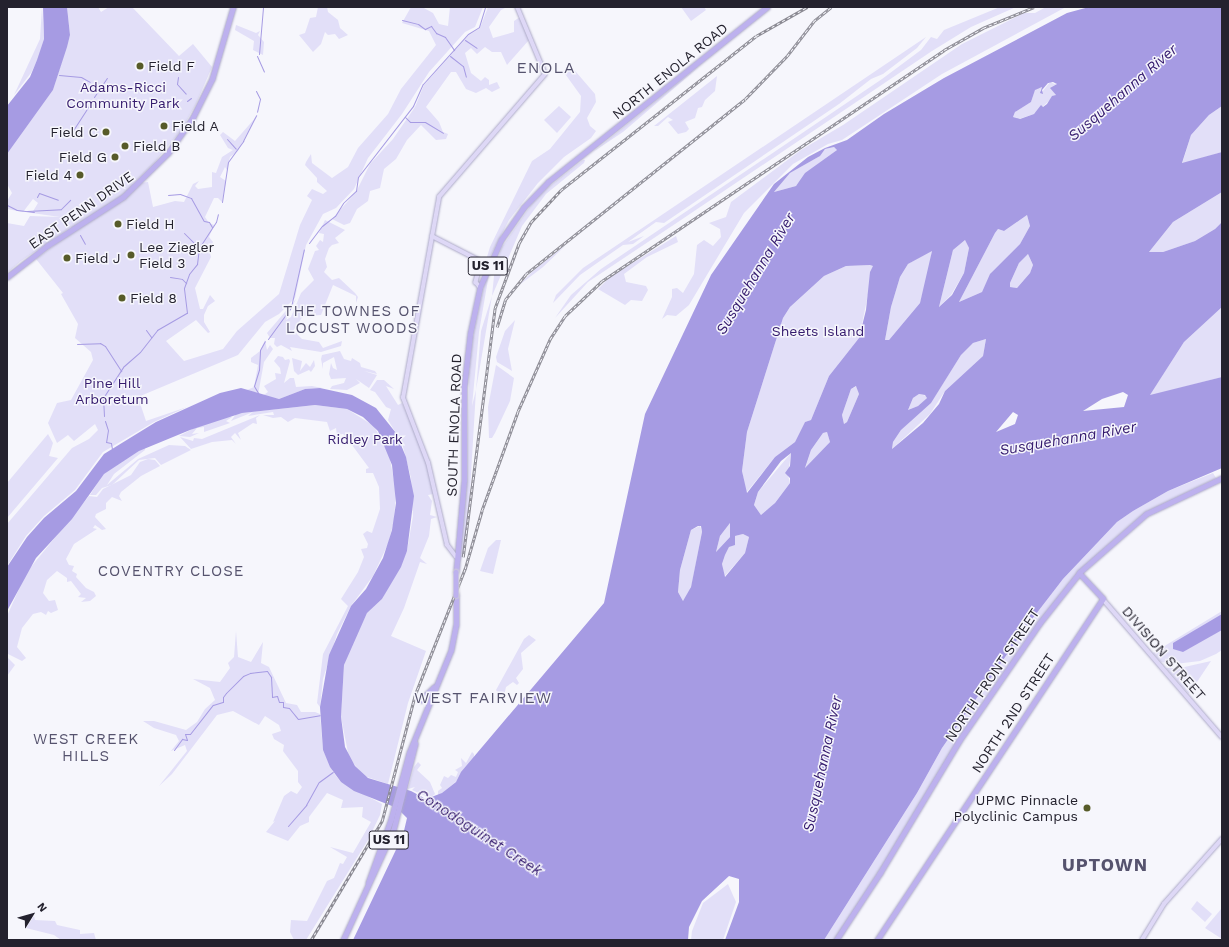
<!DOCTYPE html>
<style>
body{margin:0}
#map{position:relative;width:1229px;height:947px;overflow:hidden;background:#f6f6fc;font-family:"Work Sans",sans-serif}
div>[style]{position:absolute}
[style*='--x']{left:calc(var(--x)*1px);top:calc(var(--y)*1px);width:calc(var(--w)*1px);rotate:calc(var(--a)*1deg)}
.green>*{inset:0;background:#e2dff8}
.water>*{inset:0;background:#a69be3}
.stream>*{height:1px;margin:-0.5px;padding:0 0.5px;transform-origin:0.5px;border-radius:0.5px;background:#a69be3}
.roads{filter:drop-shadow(0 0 1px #adaac8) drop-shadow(0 0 1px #adaac8)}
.secondary>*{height:3.5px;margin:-1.75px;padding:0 1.75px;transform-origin:1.75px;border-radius:1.75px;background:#ded8f6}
.primary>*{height:4.5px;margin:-2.25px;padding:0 2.25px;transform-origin:2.25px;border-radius:2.25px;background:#bdb1ee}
.rail>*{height:2.5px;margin-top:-1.25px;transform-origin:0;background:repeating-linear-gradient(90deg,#f6f6fc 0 3px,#8b8a93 0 6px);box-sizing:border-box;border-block:1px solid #8b8a93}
.bridges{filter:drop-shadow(0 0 1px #d3d3d5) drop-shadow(0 0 1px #d3d3d5)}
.primary-bridge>*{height:4.5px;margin:-2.25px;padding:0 2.25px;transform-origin:2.25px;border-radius:2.25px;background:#bdb1ee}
.dots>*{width:11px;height:11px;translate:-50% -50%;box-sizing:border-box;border:2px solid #f6f6fc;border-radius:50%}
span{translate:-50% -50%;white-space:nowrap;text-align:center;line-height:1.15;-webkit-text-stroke:3px #f6f6fc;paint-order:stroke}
.shield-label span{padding:1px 3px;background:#f6f6fc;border:1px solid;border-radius:3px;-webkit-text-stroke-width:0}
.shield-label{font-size:13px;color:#24222e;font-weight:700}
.poi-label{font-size:14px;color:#24222e}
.left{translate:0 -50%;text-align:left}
.right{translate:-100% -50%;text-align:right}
.street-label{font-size:14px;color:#24222e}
.park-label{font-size:14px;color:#341a6d}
.water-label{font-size:15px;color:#341a6e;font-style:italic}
.neighbourhood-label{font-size:15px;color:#56536e;letter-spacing:1px}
.quarter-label{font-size:16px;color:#56536e;letter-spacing:1px}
.district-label{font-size:18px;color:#56536e;font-weight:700;letter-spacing:1px}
.frame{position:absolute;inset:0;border:8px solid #24222e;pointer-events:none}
.north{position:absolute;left:12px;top:895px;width:40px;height:40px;-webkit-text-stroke:3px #f6f6fc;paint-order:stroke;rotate:53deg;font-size:11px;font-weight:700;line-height:16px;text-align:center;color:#24222e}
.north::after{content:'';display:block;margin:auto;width:14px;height:18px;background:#24222e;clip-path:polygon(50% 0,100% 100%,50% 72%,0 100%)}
</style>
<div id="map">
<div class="green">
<div style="clip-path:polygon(42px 7px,44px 39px,38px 59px,31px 73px,14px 95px,40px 39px)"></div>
<div style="clip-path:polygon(67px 7px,98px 7px,101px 12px,109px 7px,132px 7px,179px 56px,193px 44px,212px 67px,196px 104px,182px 129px,154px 163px,132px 184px,148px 182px,153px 207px,175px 201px,184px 202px,193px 184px,199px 181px,195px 186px,198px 189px,212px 187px,212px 172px,216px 173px,222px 157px,233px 150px,228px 148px,220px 135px,223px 132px,235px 141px,256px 117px,238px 151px,230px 157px,227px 170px,225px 167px,220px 177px,226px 181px,222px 202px,218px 198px,214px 198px,205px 217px,209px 223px,214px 225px,209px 237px,213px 242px,209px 250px,211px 257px,195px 288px,200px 309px,203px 309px,210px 295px,215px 301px,208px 306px,204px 315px,204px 322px,210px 332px,208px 333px,196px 320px,166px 341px,184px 361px,223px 349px,237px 331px,279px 294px,300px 225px,312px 200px,307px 196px,312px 189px,323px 194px,327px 191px,317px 182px,317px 178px,305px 165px,306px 162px,311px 154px,312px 163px,332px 178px,348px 167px,358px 148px,388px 114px,401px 89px,436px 45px,429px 31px,402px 23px,411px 7px,422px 7px,433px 13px,439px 24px,448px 26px,450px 7px,483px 7px,475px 27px,465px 32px,429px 72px,402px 114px,368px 158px,354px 189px,336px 208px,323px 214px,306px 245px,295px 298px,279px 314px,265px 322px,238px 355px,138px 397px,146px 421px,187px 407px,154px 422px,103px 452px,75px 490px,44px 516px,26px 536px,7px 566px,7px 524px,72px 448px,89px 439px,98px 430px,95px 424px,74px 441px,68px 435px,57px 443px,48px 423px,57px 403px,71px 400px,93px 360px,91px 352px,75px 338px,78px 324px,61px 294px,63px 293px,36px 259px,74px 231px,71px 227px,21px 261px,7px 273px,7px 223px,24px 226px,30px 216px,60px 217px,32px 213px,38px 203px,33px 199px,23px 212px,7px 209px,7px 201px,12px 193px,7px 184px,7px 154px,53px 90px,70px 35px)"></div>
<div style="clip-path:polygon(318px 7px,327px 7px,328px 12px,338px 20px,340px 28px,348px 35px,339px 39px,335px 34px,328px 35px,325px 32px,321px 44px,313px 52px,299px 35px,305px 33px,310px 18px,316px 17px)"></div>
<div style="clip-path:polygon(488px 7px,507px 7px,501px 10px,489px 27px,493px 38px,514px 32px,514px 21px,520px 17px,529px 40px,507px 65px,501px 52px,492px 52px,485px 47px,477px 54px,471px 48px,465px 53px,471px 73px,481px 81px,485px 77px,489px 80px,489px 85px,497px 82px,500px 88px,492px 92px,486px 88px,476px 93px,466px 89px,456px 72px,451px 72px,426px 107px,439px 122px,443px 132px,448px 134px,446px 139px,436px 140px,421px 125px,407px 140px,396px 159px,384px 169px,380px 188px,370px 191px,368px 201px,357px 209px,350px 223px,344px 225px,332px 219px,356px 192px,370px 164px,393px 139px,415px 107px,424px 85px,468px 36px,480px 28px)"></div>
<div style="clip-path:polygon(681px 7px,704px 7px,706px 10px,691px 21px)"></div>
<div style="clip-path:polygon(1000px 7px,1016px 7px,971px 27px,932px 51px,678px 222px,588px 282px,555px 318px,571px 295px,601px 269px,882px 79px,921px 50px,931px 37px,937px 39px,944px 30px)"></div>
<div style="clip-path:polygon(1046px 7px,1066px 7px,942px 74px,842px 140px,828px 144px,793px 164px,744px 213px,689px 305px,676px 316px,667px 315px,662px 319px,672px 297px,672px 289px,677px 288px,683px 293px,694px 274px,697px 245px,704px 240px,713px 246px,721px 237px,720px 229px,709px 223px,726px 217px,731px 202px,801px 150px,843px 125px,962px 44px,1024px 13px,1035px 13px)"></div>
<div style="clip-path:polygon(236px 25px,256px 33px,260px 31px,258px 35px,264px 42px,263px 55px,253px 50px,254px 41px,235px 30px)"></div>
<div style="clip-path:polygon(926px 37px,917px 48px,883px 74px,871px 79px,839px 104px,664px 223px,656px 222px,628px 242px,644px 236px,633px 244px,623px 245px,600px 261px,580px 275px,553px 303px,556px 295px,583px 268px)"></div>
<div style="clip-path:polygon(570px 65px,595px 94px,596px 102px,587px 118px,590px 126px,596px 131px,591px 138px,564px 157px,538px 183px,509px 220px,483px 270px,490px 247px,532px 161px,550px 149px,580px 112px,581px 96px,563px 71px)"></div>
<div style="clip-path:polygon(700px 66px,623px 132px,593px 152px,683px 79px)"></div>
<div style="clip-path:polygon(717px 76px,715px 91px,705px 100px,702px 107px,698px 108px,695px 118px,685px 122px,689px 129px,686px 132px,678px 134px,668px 122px,673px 120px,668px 117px,658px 126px,654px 126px)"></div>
<div style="clip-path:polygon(1050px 82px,1057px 85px,1053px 86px,1052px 89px,1056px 95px,1034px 114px,1019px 119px,1013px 117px,1015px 112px,1031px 102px,1035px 89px,1042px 87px,1040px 91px,1042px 92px)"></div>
<div style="clip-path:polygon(559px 106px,571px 117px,557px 133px,544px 120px)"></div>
<div style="clip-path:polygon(1222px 106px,1222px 152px,1182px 164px,1191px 135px,1209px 115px)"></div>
<div style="clip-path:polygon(834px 147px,837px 150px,818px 164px,796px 186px,774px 192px,790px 173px,818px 157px,825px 149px)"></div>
<div style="clip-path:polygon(583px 160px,585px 160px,584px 163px,546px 194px,522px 226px,492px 296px,476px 390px,468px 525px,465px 548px,458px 570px,467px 485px,469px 373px,473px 337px,485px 282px,489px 274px,479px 332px,472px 406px,476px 390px,481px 331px,492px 296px,495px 266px,502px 247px,531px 205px,546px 189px)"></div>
<div style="clip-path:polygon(1222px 192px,1222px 222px,1215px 229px,1195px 241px,1163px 252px,1149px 252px,1173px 222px)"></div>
<div style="clip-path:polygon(1027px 215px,1030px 226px,1020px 244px,992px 272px,982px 292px,959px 302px,995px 233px,998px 229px,1004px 231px)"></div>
<div style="clip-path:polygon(325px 220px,345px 230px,335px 238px,339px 243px,332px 245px,329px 248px,325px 259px,327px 267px,324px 272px,332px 280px,339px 278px,355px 293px,358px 297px,356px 303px,356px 296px,333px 285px,321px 315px,303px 316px,291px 334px,296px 333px,302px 339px,319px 342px,323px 348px,342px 341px,341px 346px,321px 352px,290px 347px,292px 351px,281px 345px,277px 347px,274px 344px,275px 338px,270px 338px,267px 333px,296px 299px,286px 320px,291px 317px,301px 293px,314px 280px,308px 269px,315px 251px,319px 250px,316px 246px,320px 240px,323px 242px,324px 234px,319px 233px)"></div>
<div style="clip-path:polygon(676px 236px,678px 242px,647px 257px,624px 274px,626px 282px,646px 286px,648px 290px,642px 301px,631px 300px,625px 305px,598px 289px,610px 277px)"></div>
<div style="clip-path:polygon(965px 240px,969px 248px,964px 273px,951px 295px,939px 307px,953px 250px)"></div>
<div style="clip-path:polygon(566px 245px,543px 267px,518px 286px,535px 269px)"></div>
<div style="clip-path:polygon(932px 250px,930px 268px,920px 303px,889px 340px,885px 340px,891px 307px,900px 277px,908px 264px)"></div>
<div style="clip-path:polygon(1028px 254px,1033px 265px,1030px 273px,1017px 288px,1010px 287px,1010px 283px,1019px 263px)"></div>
<div style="clip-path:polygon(870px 265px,874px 266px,859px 338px,829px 376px,811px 420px,805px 422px,795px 442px,775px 457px,746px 493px,742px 471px,747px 432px,783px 318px,790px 307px,824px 276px,846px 266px)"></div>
<div style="clip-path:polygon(1222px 307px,1222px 377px,1149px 396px,1184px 342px)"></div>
<div style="clip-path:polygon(515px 320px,508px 349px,512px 371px,497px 362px,496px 357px,505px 331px)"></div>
<div style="clip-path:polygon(986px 339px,983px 356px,945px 391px,930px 414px,892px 449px,893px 442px,901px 430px,935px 396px,961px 355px,973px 343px)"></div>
<div style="clip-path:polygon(265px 340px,267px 350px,270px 345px,273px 349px,264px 362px,258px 395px,247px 390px,254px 387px,258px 365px,251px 362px,251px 358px,260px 351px)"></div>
<div style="clip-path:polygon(340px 351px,344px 359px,351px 361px,352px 358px,360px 363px,361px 367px,375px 371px,377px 374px,364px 371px,377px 375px,369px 388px,356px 379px,360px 383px,347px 390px,330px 389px,332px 386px,344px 383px,346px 378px,331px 379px,329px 374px,331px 363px,333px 368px,337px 370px,334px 357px,323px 363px,323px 369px,321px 359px,322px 355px)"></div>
<div style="clip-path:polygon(278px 356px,283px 357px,285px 360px,289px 359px,290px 361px,284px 383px,290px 378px,294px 378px,296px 387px,312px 386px,322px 388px,305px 389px,279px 399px,262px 396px,268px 392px,264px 386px,276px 379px,275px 373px,281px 374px,280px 368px,274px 361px)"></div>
<div style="clip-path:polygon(292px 358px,302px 361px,300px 371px,306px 363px,310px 367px,314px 360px,315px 366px,311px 372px,309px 370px,298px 375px,294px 371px)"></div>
<div style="clip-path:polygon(496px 365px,514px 378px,510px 401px,495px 433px,492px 438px,489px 438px,488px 407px)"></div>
<div style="clip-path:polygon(377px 380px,384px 380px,394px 389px,386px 386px,398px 405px,402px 403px,420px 442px,420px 450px,423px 449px,433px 494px,428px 495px,432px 501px,430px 515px,437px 517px,431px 519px,429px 536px,420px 558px,427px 564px,420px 562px,404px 608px,391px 636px,426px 651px,408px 703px,388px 784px,364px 776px,349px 758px,341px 717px,344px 665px,350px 648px,367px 613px,382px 599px,407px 551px,413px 516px,411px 478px,402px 443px,388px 420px,391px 409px,386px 407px,375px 392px,370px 390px)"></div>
<div style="clip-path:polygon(857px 386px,859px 394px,847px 422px,844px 424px,842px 415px,851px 389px)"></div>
<div style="clip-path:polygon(919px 394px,927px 396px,927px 398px,918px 406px,908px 410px,913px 398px)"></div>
<div style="clip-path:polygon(315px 405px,347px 409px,374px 426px,389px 454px,396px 491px,394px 521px,388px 544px,373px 576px,351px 606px,337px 634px,323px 679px,320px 707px,317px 703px,323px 654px,348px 606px,341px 599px,358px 572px,364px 557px,361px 549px,367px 548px,368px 544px,363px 534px,367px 531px,372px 533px,380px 509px,379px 487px,373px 473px,366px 473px,366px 469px,369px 468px,349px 441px,346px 441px,346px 437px,343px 434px,337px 435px,336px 428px,330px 431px,327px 422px,295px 418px,288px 422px,281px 417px,273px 418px,263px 415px,274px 415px,273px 412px,248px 416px,253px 412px,231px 421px,236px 414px,242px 413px)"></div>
<div style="clip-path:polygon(260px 415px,256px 418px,257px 424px,253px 423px,238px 433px,241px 440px,235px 433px,231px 437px,236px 444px,232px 440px,212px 442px,191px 449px,180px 437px,193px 441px,194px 438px,202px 439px)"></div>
<div style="clip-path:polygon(227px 416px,232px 417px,226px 421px,230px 423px,204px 432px,204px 427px,197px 428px,192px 434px,199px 433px,190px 437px,179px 436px,202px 424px)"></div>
<div style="clip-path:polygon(827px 432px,830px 442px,805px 469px,811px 450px,823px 433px)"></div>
<div style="clip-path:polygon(48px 434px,53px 443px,49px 456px,58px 458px,7px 518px,7px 483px)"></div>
<div style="clip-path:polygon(169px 445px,185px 446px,191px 450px,161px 465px,155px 458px,139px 460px,112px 485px,102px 488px,96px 495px,90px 495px,103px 474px,145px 447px,145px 450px,114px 474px,107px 485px,138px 459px)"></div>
<div style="clip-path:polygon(791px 453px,788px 475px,790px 483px,768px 512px,761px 515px,754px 505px,758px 492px)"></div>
<div style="clip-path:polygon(148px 459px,155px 460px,160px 466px,141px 476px,121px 492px,119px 496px,122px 501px,112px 497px,106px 503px,106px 509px,96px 514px,95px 517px,106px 529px,102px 530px,95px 525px,93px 528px,97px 529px,74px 544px,66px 559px,69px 565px,74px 566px,72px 571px,77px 574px,76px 577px,86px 588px,94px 592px,96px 596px,90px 601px,81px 602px,86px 598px,78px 597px,81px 594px,71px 581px,67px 582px,67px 578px,57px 571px,47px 580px,43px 593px,49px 601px,55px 600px,58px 610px,51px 613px,48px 611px,46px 615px,41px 612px,33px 614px,22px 628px,17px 647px,26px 658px,22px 661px,8px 654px,7px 657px,15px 665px,7px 676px,7px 616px,26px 573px,89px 496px,97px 497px,103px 489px,131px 475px,140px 462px)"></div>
<div style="clip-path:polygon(1213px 473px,1216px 478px,1142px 515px,1077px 573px,1004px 674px,835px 940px,824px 940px,917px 793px,942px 748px,1026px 627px,1063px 579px,1117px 522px,1133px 511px,1168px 491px)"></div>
<div style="clip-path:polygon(730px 523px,730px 537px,716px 552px,720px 536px)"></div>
<div style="clip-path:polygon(700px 526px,702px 532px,692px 583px,688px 596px,683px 601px,678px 592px,680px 570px,691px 530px)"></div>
<div style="clip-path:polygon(743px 534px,749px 537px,745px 553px,724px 577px,722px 564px,725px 555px,729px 547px,735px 544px,735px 536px)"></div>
<div style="clip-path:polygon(496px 540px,501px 540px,493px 574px,480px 571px,488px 548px)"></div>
<div style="clip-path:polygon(1222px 611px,1222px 650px,1216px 654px,1200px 661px,1175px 664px,1161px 662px,1153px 653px)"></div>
<div style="clip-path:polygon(236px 631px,238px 657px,251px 662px,263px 642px,261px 663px,269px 667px,286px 703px,297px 705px,301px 712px,315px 712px,320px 714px,323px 750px,333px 772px,341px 782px,382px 804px,380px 815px,368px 840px,306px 940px,294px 940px,290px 932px,291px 920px,307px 921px,327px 881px,334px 878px,340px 863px,343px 864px,347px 857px,330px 847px,353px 853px,371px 822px,362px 817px,363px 807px,341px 808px,343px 800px,327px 793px,309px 817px,309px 822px,300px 826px,288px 841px,266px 832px,275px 821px,273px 822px,284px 796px,291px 791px,297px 794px,302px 787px,298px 782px,298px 771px,283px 751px,284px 745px,274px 739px,272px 734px,281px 731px,279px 725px,265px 716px,259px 725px,233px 711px,217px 715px,172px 774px,159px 786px,187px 751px,185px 745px,171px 751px,179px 741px,176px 735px,154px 728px,143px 721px,154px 721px,186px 730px,197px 722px,205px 709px,215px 700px,210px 688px,193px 679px,220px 682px,230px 668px,228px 663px,234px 657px)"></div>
<div style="clip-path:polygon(529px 635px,536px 640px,521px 653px,523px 669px,516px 678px,519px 683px,517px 685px,513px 682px,506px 687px,504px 696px,500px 696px,496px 690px,524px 639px)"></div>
<div style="clip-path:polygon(1211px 661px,1189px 694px,1166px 668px,1180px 668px)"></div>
<div style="clip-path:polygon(472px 752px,474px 754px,474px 759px,459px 779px,438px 797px,438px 791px,442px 788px,440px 785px,444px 776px,448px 778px,451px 775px,456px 777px,458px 772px,455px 770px,462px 766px,461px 758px,466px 763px)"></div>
<div style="clip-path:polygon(418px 762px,421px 765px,417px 770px,430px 782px,435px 794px,430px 798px,412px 790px,415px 787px,408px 789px,414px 767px)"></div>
<div style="clip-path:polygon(728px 884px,736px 902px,723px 940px,691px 940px,692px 931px,703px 903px)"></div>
<div style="clip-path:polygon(1197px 901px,1212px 914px,1205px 922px,1191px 909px)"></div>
<div style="clip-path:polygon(1222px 908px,1222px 939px,1205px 928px)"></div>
<div style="clip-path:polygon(34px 916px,35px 920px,55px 921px,57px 925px,80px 930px,80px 934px,94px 933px,96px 940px,61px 940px,54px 935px,26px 928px)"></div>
</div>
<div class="water">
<div style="clip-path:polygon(43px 7px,67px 7px,70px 35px,67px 47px,53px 90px,7px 154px,7px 106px,30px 77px,37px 60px,44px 39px)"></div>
<div style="clip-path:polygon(evenodd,1089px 7px,1222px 7px,1222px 106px,1209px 115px,1191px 135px,1182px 163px,1222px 152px,1222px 192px,1173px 222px,1149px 252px,1163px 252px,1195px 241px,1215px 229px,1222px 222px,1222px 307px,1184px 342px,1150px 395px,1222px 377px,1222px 468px,1168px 491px,1133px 511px,1117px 522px,1063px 579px,1026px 627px,942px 748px,917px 793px,824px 940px,725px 940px,739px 902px,739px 879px,729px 876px,702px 901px,689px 927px,688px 940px,353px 940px,403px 835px,407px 818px,397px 808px,354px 791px,341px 782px,330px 767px,323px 750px,320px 707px,329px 655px,351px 606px,366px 589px,383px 558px,392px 530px,396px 503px,392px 465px,378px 431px,363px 417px,347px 409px,315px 405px,242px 413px,190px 430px,139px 451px,104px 474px,72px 519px,36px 558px,7px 611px,7px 567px,27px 537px,44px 518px,76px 491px,104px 454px,156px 422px,220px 393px,241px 388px,279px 399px,305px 389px,320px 388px,352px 395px,376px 408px,396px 433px,406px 457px,414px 496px,407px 551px,401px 567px,382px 599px,367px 613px,344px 665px,341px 717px,345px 747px,355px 766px,368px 778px,411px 791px,426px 799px,442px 793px,456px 782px,461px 772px,604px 603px,645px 414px,711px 275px,774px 184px,808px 157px,825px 148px,847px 140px,884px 114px,944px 78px,1067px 13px,1089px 7px,1053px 82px,1057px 84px,1050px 88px,1056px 95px,1052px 96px,1047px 104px,1043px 107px,1041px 105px,1034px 114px,1020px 119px,1013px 117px,1015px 112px,1031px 102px,1035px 90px,1042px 87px,1040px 93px,1043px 94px,1042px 90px,1048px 83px,1053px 82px,1089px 7px,834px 147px,837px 150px,805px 173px,796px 186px,774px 192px,790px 173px,820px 156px,825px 149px,834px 147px,1089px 7px,1027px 215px,1030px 226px,1020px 244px,990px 274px,982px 292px,959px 302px,995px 233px,998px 229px,1004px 231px,1027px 215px,1089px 7px,965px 240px,969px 248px,964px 273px,952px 295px,939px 307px,953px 250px,965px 240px,1089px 7px,932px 251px,920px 303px,889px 340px,885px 340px,891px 307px,900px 277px,908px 264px,932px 251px,1089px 7px,1028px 254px,1033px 265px,1030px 273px,1017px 288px,1010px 287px,1010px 283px,1019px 263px,1028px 254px,1089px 7px,870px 265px,873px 266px,870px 272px,866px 310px,859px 338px,829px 376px,811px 420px,805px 422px,795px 442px,775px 457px,747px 493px,742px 471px,747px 432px,783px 318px,790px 307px,824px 276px,846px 266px,870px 265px,1089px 7px,986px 339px,983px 356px,945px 391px,939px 404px,923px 423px,892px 449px,893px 442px,901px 430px,931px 403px,961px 355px,973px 343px,986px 339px,1089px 7px,856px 386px,859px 394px,847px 422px,844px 424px,842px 415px,851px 389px,856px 386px,1089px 7px,1123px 392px,1128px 395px,1124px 407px,1083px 411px,1102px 399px,1123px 392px,1089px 7px,919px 394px,925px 395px,927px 398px,918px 406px,908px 410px,913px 398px,919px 394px,1089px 7px,1013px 412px,1018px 415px,1015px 424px,996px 432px,1013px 412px,1089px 7px,827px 432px,830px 442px,805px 468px,811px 450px,823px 433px,827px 432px,1089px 7px,791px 453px,790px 466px,785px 473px,790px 478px,790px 483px,775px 503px,761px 515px,754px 505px,758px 492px,781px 461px,791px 453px,1089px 7px,730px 523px,730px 537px,716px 552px,720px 536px,730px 523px,1089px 7px,698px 526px,701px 526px,702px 532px,691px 587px,683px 601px,678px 592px,680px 570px,691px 530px,698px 526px,1089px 7px,743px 534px,749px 537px,745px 553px,725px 577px,722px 564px,725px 555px,729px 547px,735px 545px,735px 536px,743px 534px)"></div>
<div style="clip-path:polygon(1222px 614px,1222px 630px,1183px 652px,1173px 649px,1173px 643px)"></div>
</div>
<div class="stream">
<div style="--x:402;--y:20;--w:16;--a:14"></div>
<div style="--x:418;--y:24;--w:9;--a:36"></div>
<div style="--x:425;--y:29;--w:7;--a:-27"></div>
<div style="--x:431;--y:26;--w:9;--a:54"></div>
<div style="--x:436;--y:33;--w:10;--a:24"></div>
<div style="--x:445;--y:37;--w:16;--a:55"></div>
<div style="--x:465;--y:40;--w:14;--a:34"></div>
<div style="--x:259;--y:54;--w:47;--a:-85.1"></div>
<div style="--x:257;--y:56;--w:17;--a:66"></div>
<div style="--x:450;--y:56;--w:16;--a:38"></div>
<div style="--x:463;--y:66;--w:11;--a:75"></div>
<div style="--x:59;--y:75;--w:22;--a:5"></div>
<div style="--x:81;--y:77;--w:10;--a:29"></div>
<div style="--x:178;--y:77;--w:7;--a:98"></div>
<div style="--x:177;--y:84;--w:13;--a:48"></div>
<div style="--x:256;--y:91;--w:9;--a:63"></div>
<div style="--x:260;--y:99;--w:13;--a:103"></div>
<div style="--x:94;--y:97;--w:23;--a:-56"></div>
<div style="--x:187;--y:101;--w:5;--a:-37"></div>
<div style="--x:405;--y:117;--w:7;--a:45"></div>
<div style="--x:410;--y:122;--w:15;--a:0"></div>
<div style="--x:425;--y:122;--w:21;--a:31"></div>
<div style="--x:70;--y:135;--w:40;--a:-57.1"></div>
<div style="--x:227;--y:139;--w:13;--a:48"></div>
<div style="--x:168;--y:195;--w:12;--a:-5"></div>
<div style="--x:180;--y:194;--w:12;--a:20"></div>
<div style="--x:191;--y:198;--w:26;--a:61"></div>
<div style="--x:204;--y:221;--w:5;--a:11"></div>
<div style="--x:209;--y:222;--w:6;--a:59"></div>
<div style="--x:37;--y:197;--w:4;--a:-63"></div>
<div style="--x:39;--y:193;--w:20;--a:20"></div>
<div style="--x:222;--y:202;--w:40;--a:-81.5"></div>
<div style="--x:228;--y:162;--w:26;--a:-54"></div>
<div style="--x:243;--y:141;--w:29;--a:-63"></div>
<div style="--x:7;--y:205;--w:11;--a:27"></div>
<div style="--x:17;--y:210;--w:17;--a:7"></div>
<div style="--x:27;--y:211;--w:34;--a:-3"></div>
<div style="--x:61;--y:209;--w:13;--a:-45"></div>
<div style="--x:184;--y:233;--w:21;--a:45"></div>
<div style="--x:80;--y:235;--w:10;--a:61"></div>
<div style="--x:309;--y:243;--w:21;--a:-53"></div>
<div style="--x:322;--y:226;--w:16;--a:-38"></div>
<div style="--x:335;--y:216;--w:15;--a:-58"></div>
<div style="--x:343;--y:203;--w:18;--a:-43"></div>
<div style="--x:356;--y:191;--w:14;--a:-82"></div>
<div style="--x:358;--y:177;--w:90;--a:-52.2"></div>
<div style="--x:413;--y:106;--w:24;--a:-66"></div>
<div style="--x:423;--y:84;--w:67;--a:-48"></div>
<div style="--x:468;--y:34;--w:13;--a:-32"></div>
<div style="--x:479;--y:27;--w:21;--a:-73"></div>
<div style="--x:170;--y:277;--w:12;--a:9"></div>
<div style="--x:182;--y:279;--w:6;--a:45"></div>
<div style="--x:146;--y:330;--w:9;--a:54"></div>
<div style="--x:268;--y:339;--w:39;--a:-54"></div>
<div style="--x:291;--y:307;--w:59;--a:-77.4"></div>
<div style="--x:77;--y:344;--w:23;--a:-2"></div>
<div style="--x:100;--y:343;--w:6;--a:31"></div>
<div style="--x:105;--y:346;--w:30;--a:57"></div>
<div style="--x:260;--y:396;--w:12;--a:-121"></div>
<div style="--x:254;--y:386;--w:17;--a:-73"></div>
<div style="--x:259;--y:370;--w:20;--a:-87"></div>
<div style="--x:260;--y:350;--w:10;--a:-61"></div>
<div style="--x:104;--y:416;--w:18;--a:-93"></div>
<div style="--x:103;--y:398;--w:38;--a:-57"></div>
<div style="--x:124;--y:366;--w:21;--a:-41"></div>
<div style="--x:140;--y:352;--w:28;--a:-52"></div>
<div style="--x:157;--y:330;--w:34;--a:-30"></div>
<div style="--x:187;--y:313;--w:25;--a:-97"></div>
<div style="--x:184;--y:288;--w:15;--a:-70"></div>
<div style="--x:189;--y:274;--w:13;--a:-51"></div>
<div style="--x:197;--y:264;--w:16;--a:-83"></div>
<div style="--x:199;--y:248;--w:31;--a:-57"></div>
<div style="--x:216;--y:222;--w:8;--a:-76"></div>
<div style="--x:105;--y:421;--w:9;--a:72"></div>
<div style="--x:108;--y:430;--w:12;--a:99"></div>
<div style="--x:106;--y:442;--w:5;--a:11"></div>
<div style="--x:111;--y:443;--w:6;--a:81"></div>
<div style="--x:174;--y:750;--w:14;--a:-54"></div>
<div style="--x:182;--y:739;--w:5;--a:11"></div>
<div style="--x:187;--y:740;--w:6;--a:-108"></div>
<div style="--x:185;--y:734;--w:5;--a:0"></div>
<div style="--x:190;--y:734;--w:37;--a:-52"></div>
<div style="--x:213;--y:705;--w:10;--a:-17"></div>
<div style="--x:223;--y:702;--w:5;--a:-90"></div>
<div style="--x:223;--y:697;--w:5;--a:-53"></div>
<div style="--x:226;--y:693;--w:24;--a:-45"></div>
<div style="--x:243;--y:676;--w:8;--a:-23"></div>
<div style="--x:250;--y:673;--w:17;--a:-7"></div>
<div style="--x:267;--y:671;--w:7;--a:56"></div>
<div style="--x:271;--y:677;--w:20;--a:87"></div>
<div style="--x:272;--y:697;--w:5;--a:-11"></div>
<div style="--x:277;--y:696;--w:6;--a:72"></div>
<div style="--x:279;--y:702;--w:4;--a:0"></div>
<div style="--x:283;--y:702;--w:5;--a:90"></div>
<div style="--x:283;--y:707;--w:6;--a:9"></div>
<div style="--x:289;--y:708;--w:14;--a:51"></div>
<div style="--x:298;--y:719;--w:22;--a:-10"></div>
<div style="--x:288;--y:826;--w:28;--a:-49"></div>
<div style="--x:306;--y:805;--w:26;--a:-61"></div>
<div style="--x:319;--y:782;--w:17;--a:-36"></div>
</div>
<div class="roads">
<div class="secondary">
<div style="--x:432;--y:236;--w:51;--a:27.1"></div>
<div style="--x:477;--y:259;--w:9;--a:69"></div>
<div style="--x:480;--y:267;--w:16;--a:105"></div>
<div style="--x:476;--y:282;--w:6;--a:51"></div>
<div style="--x:456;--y:557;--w:15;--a:-127"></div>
<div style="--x:447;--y:545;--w:84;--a:-103"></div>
<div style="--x:428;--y:463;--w:70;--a:-111"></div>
<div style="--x:403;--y:398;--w:204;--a:-79.8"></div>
<div style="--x:439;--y:197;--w:162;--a:-49.2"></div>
<div style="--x:545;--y:74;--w:73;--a:-112.7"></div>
<div style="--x:1103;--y:599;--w:182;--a:49.2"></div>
<div style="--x:1142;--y:940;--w:42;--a:-58.6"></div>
<div style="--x:1164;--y:904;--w:87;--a:-48.3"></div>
</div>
<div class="primary">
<div style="--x:7;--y:277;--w:51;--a:-37.8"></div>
<div style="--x:47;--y:246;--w:90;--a:-32.8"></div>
<div style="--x:123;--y:197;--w:63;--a:-44.4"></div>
<div style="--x:168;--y:153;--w:42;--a:-54.8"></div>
<div style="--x:192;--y:119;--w:45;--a:-63.4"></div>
<div style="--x:212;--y:79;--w:75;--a:-73.7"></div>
<div style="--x:456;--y:572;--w:91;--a:-85"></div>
<div style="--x:464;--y:481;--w:94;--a:-90"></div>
<div style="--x:464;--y:387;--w:53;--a:-83.5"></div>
<div style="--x:470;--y:334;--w:48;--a:-78"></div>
<div style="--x:480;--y:287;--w:51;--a:-65.9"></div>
<div style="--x:501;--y:240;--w:39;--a:-55"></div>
<div style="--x:523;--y:208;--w:36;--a:-46"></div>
<div style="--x:548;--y:182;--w:280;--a:-38.6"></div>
<div style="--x:421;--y:700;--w:18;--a:-45"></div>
<div style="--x:368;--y:883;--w:68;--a:-70.2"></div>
<div style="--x:391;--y:819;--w:68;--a:-74.7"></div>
<div style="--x:409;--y:753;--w:111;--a:-67.8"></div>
<div style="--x:451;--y:650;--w:25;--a:-79"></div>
<div style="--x:456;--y:625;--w:30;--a:-90"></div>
<div style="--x:343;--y:940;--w:120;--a:-65.4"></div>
<div style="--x:393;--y:831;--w:90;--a:-75.8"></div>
<div style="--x:836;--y:940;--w:80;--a:-56.7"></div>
<div style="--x:880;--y:873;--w:154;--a:-59.1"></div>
<div style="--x:959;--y:741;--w:142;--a:-55.6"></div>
<div style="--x:1039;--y:624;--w:66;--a:-51.7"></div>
<div style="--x:1080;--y:572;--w:88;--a:-41.3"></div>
<div style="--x:1146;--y:514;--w:84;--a:-25.3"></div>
<div style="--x:877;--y:940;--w:409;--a:-56.5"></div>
<div style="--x:1103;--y:599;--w:35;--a:-133"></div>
</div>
</div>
<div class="rail">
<div style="--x:497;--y:327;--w:28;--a:-73"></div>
<div style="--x:505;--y:300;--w:33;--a:-51"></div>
<div style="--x:526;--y:274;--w:280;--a:-38.6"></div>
<div style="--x:745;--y:99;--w:60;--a:-45.7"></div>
<div style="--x:787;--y:56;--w:44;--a:-52.4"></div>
<div style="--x:814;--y:21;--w:22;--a:-39"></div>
<div style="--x:463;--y:557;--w:251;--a:-82.7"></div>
<div style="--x:495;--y:308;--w:69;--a:-69.7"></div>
<div style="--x:519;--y:243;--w:24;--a:-60"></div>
<div style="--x:531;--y:222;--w:44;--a:-46.8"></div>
<div style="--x:561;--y:190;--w:248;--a:-38.3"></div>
<div style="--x:756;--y:36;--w:59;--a:-29.6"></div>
<div style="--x:311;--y:940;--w:139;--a:-59.2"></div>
<div style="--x:382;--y:821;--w:130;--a:-75.3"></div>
<div style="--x:415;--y:695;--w:136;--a:-68.4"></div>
<div style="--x:465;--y:569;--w:61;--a:-73.9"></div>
<div style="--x:482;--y:510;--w:105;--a:-70"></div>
<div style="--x:518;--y:411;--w:79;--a:-66"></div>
<div style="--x:550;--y:339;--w:27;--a:-57"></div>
<div style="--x:565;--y:316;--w:51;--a:-43.4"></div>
<div style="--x:602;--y:281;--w:413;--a:-34"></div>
<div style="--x:944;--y:50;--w:45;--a:-29.4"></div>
<div style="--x:983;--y:28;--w:55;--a:-22.4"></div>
</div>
<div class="bridges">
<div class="primary-bridge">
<div style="--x:456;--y:572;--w:23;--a:90"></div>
</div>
</div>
<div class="dots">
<div style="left:140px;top:66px;background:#575b29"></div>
<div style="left:164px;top:126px;background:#575b29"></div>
<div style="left:106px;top:132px;background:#575b29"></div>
<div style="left:125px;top:146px;background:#575b29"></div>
<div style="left:115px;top:157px;background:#575b29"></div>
<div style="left:80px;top:175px;background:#575b29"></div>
<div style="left:118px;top:224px;background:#575b29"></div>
<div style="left:131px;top:255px;background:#575b29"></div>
<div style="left:67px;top:258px;background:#575b29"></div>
<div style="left:122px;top:298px;background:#575b29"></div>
<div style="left:1087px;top:808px;background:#575b29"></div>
</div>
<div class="shield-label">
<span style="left:488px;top:266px">US 11</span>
<span style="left:389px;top:840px">US 11</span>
</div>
<div class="poi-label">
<span class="left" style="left:148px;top:66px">Field F</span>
<span class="left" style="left:172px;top:126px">Field A</span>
<span class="right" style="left:98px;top:132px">Field C</span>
<span class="left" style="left:133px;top:146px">Field B</span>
<span class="right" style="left:107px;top:157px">Field G</span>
<span class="right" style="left:72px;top:175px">Field 4</span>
<span class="left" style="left:126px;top:224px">Field H</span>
<span class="left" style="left:139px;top:255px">Lee Ziegler<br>Field 3</span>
<span class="left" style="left:75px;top:258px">Field J</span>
<span class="left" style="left:130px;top:298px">Field 8</span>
<span class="right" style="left:1078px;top:808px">UPMC Pinnacle<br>Polyclinic Campus</span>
</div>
<div class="street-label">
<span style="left:670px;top:71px;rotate:-39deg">NORTH ENOLA ROAD</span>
<span style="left:81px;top:210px;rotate:-35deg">EAST PENN DRIVE</span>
<span style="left:454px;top:425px;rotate:-88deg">SOUTH ENOLA ROAD</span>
<span style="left:1164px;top:653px;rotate:49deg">DIVISION STREET</span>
<span style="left:992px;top:675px;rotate:-56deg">NORTH FRONT STREET</span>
<span style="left:1013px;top:713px;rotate:-57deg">NORTH 2ND STREET</span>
</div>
<div class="park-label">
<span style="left:123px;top:95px">Adams-Ricci<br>Community Park</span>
<span style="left:818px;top:331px">Sheets Island</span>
<span style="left:112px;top:391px">Pine Hill<br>Arboretum</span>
<span style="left:365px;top:439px">Ridley Park</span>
</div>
<div class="water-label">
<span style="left:1123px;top:93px;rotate:-41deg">Susquehanna River</span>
<span style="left:756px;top:274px;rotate:-59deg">Susquehanna River</span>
<span style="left:1068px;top:439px;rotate:-10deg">Susquehanna River</span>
<span style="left:823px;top:764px;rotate:-78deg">Susquehanna River</span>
<span style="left:479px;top:833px;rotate:33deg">Conodoguinet Creek</span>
</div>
<div class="neighbourhood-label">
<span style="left:352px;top:320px">THE TOWNES OF<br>LOCUST WOODS</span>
<span style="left:171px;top:572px">COVENTRY CLOSE</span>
<span style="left:86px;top:748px">WEST CREEK<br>HILLS</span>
</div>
<div class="quarter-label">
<span style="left:546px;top:68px">ENOLA</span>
<span style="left:483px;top:698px">WEST FAIRVIEW</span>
</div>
<div class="district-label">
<span style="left:1105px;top:865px">UPTOWN</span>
</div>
<div class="frame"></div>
<div class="north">N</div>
</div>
